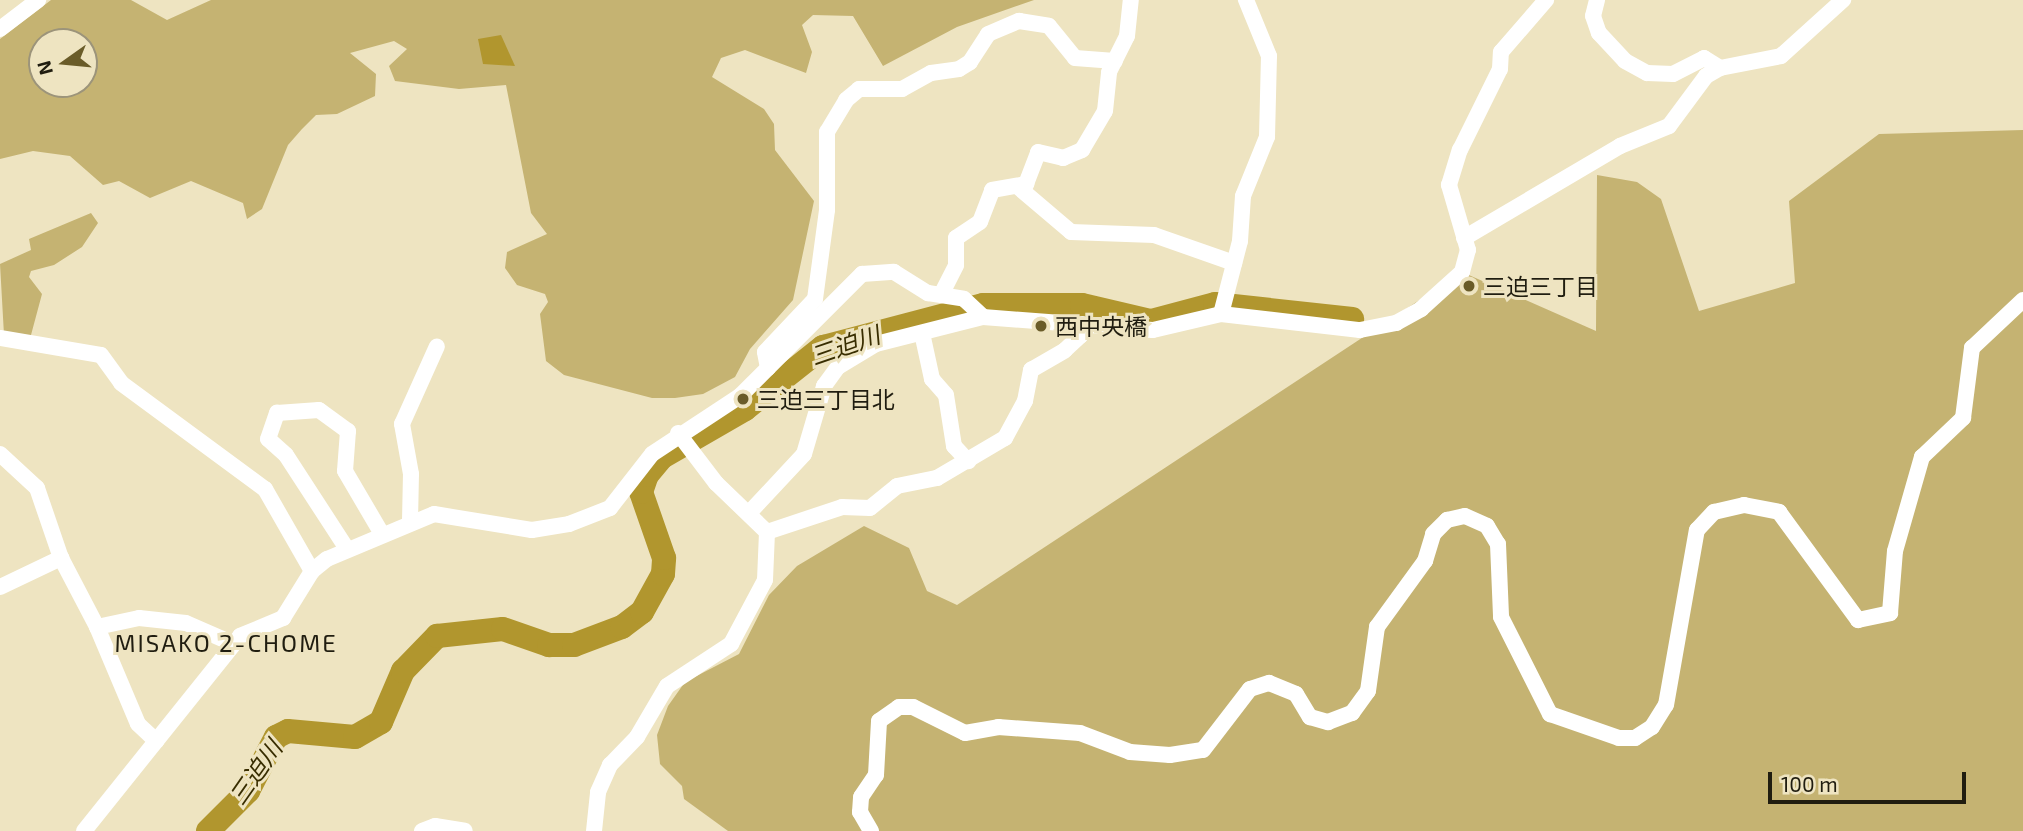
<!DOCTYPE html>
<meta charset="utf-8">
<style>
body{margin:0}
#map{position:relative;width:2023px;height:831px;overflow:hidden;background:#eee4c1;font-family:"Exo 2","Noto Sans JP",sans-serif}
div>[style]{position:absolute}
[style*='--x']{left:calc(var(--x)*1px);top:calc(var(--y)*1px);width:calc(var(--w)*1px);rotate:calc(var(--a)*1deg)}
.green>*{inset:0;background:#c5b372}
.water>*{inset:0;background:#b1962e}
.river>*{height:24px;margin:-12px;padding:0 12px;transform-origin:12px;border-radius:12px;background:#b1962e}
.minor>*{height:16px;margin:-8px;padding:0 8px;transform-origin:8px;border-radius:8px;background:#fff}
.dots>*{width:19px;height:19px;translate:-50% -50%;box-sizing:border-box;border:4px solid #eee4c1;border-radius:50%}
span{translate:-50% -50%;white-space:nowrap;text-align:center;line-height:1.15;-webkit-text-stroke:6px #eee4c1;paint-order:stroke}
.poi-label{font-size:23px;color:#201d10}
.left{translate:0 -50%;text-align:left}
.water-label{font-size:24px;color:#382d00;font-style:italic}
.neighbourhood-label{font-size:24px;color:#201d10;letter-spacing:2px}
.north{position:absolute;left:28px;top:28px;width:70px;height:70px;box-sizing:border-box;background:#eee4c1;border:2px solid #9c947a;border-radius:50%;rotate:255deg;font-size:19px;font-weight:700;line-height:28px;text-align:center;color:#201d10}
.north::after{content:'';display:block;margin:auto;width:24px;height:32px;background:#6a5c29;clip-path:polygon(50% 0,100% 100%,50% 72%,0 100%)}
.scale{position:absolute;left:1768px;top:772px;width:198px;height:32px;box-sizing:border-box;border:4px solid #201d10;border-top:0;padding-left:9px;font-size:21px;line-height:24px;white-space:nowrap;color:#201d10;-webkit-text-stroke:5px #eee4c1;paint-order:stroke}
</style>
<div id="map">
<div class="green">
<div style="clip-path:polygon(evenodd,51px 0,131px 0,167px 20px,211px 0,1034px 0,957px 27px,883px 66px,853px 16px,813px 15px,802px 25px,812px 52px,806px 73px,745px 50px,721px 58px,712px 77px,764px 109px,774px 124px,775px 150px,814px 201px,793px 300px,750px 349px,735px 377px,703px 394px,675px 398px,652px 398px,564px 375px,546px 361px,540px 314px,548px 302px,545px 294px,517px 285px,505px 268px,507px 252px,547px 234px,531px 213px,506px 85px,459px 89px,395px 81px,389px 66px,407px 49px,394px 41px,350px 53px,376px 74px,375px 96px,337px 114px,316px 115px,302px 129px,288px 145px,262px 209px,247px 219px,243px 203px,191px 181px,150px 198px,119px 181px,103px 185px,70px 156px,33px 151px,0 159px,0 39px,51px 0,42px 42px,84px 42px,84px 84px,42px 84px,42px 42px)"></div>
<div style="clip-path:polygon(2023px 130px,2023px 831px,728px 831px,684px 799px,682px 786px,660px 764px,657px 735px,668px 706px,685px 682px,739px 654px,769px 595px,797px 566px,864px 526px,909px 548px,927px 591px,957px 605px,1462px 272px,1596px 331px,1597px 175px,1637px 182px,1661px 199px,1699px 311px,1795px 283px,1789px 201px,1879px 134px)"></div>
<div style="clip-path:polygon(91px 213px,98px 223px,82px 247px,54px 265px,31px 271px,29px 277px,42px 294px,31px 335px,4px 335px,0 264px,31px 250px,29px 239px)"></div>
</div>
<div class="water">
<div style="clip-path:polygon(501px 35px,515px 66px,483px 64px,478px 39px)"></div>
</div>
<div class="river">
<div style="--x:208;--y:831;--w:57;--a:-45"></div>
<div style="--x:248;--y:791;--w:61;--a:-62.6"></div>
<div style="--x:276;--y:737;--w:13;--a:-27"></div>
<div style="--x:288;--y:731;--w:67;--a:5.1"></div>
<div style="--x:355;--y:737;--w:30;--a:-30"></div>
<div style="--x:381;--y:722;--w:56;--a:-66.7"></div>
<div style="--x:403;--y:671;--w:49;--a:-45.8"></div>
<div style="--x:437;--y:636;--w:66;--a:-6.1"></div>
<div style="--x:503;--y:629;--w:49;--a:19.2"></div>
<div style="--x:549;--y:645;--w:25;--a:0"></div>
<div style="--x:574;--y:645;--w:51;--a:-20.6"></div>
<div style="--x:622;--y:627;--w:25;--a:-37"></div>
<div style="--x:642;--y:612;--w:43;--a:-61.1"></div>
<div style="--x:663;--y:574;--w:16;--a:-86"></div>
<div style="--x:664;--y:558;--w:70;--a:-109.2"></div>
<div style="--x:641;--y:492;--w:18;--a:-71"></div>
<div style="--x:647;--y:475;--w:23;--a:-50"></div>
<div style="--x:662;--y:457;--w:96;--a:-30"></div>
<div style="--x:745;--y:409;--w:100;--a:-38.5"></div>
<div style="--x:823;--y:347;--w:165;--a:-14.7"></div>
<div style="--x:983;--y:305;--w:99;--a:0"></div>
<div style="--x:1082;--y:305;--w:71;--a:13.1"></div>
<div style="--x:1151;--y:321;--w:66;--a:-14.9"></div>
<div style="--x:1215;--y:304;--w:138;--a:6.2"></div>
</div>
<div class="minor">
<div style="--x:1597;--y:0;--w:16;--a:104"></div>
<div style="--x:1593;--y:16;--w:18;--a:71"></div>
<div style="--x:1599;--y:33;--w:38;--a:47"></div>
<div style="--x:1625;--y:61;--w:25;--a:29"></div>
<div style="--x:1647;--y:73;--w:26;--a:2"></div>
<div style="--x:1673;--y:74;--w:35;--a:-27"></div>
<div style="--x:1704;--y:58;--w:19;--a:32"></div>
<div style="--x:0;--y:29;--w:48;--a:-37.3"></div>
<div style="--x:1017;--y:186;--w:71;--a:40.4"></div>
<div style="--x:1071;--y:232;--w:83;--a:2.1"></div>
<div style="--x:1154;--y:235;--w:85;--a:19.3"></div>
<div style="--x:1464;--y:238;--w:181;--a:-30.5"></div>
<div style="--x:1620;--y:146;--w:53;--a:-22.2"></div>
<div style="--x:1669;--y:126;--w:62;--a:-53.5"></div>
<div style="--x:1706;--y:76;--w:16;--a:-30"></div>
<div style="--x:1720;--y:68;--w:62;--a:-11.1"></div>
<div style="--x:1781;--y:56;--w:84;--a:-42.1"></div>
<div style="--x:942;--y:293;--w:31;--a:-63"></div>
<div style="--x:956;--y:265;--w:27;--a:-90"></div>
<div style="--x:956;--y:238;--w:29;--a:-34"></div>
<div style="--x:980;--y:222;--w:34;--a:-69"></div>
<div style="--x:992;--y:190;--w:35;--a:-10"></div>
<div style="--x:1026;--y:184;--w:34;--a:-69"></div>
<div style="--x:1038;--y:152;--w:26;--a:13"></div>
<div style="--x:1063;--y:158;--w:21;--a:-23"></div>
<div style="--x:1082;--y:150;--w:45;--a:-59.5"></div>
<div style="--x:1105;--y:111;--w:39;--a:-84"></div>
<div style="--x:1109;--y:72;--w:40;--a:-63.4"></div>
<div style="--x:1127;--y:36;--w:36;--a:-84"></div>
<div style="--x:1221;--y:314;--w:75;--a:-75.4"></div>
<div style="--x:1240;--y:241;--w:45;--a:-86.2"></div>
<div style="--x:1243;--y:196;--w:64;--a:-67.9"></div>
<div style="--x:1267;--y:137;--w:81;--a:-88.6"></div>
<div style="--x:1269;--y:56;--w:61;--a:-112.3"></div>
<div style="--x:922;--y:333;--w:47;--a:77.7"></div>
<div style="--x:932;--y:379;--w:21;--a:49"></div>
<div style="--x:946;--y:395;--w:52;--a:81.1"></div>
<div style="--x:954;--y:446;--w:21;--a:47"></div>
<div style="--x:0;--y:338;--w:102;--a:9.6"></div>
<div style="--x:101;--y:355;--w:34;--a:54"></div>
<div style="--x:121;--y:383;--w:179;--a:36.4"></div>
<div style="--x:265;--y:489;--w:95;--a:60.2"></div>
<div style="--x:768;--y:368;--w:16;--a:-101"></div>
<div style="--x:765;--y:352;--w:73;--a:-46.7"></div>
<div style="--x:815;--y:299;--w:90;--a:-82.3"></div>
<div style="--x:827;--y:210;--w:78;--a:-90"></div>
<div style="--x:827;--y:132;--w:37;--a:-59"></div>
<div style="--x:846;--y:100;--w:17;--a:-40"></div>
<div style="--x:859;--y:89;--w:43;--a:0"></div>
<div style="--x:902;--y:89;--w:33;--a:-29"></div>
<div style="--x:931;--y:73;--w:28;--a:-8"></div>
<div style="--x:959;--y:69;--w:13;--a:-32"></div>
<div style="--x:970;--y:62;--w:33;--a:-57"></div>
<div style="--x:988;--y:34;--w:34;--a:-23"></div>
<div style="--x:1019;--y:21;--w:30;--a:9"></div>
<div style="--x:1049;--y:26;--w:41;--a:50.9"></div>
<div style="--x:1075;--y:58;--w:40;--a:4.3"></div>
<div style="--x:678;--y:433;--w:63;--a:52.8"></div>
<div style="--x:716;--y:483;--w:71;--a:43.9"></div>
<div style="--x:0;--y:454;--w:50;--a:42.6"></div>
<div style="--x:37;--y:488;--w:74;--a:71.1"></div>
<div style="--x:61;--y:558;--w:78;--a:62.4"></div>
<div style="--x:97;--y:627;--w:43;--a:-12.1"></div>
<div style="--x:139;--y:618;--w:47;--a:6.1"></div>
<div style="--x:186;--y:623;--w:52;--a:23.6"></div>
<div style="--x:750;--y:512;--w:79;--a:-47"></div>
<div style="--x:804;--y:454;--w:71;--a:-73.6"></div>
<div style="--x:824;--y:386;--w:24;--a:-54"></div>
<div style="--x:838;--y:367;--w:44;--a:-31.2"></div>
<div style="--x:876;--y:344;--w:110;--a:-14.2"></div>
<div style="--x:410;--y:521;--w:47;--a:-88.8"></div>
<div style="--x:411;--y:474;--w:51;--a:-100.2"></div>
<div style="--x:402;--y:424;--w:85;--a:-65.8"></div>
<div style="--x:347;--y:549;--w:112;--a:-123"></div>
<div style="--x:286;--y:455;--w:24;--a:-138"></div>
<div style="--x:268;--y:439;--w:28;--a:-71"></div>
<div style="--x:277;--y:413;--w:42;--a:-4.1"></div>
<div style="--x:319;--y:410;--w:36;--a:36"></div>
<div style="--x:348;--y:431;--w:40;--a:94.3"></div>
<div style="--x:345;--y:471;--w:73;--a:59.6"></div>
<div style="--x:0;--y:587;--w:68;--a:-25.4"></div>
<div style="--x:97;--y:627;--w:105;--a:67.1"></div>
<div style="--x:138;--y:724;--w:25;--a:43"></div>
<div style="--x:84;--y:831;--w:250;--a:-51.3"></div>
<div style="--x:240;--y:636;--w:47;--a:-22.7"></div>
<div style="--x:283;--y:618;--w:55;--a:-58.3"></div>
<div style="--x:312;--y:571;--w:19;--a:-39"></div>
<div style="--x:327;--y:559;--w:116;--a:-22.8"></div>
<div style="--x:434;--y:514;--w:99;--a:9.3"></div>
<div style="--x:532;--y:530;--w:37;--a:-9"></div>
<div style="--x:569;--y:524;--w:44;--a:-21.3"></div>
<div style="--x:610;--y:508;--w:68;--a:-52.1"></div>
<div style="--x:652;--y:454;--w:105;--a:-33.4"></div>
<div style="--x:740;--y:396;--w:173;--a:-45"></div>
<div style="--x:862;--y:274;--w:32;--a:-4"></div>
<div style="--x:894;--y:272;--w:40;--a:32"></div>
<div style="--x:928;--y:293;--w:36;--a:9"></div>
<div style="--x:964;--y:299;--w:26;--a:43"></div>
<div style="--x:983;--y:317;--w:170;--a:4.4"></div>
<div style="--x:1153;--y:330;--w:70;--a:-13.2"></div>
<div style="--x:1221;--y:314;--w:140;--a:6.6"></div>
<div style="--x:1360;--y:330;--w:37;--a:-11"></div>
<div style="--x:1396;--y:323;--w:29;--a:-29"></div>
<div style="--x:1421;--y:309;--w:55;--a:-42.1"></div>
<div style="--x:1462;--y:272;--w:23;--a:-75"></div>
<div style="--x:1468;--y:250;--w:68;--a:-106.3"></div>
<div style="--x:1449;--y:185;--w:37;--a:-73"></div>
<div style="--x:1460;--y:150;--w:90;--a:-63.7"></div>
<div style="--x:1500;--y:69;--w:17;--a:-87"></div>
<div style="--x:1501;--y:52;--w:69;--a:-49.1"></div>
<div style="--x:422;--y:831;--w:14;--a:-21"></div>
<div style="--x:435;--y:826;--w:30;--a:9"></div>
<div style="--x:594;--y:831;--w:39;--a:-84"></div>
<div style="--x:598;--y:792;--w:30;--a:-66"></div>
<div style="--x:610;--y:765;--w:39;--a:-46"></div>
<div style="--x:637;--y:737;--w:59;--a:-59.5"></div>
<div style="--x:667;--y:686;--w:77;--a:-33.3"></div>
<div style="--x:731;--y:644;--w:72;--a:-62"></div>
<div style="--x:765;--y:580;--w:48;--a:-87.6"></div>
<div style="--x:767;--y:532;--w:79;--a:-18.4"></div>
<div style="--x:842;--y:507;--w:28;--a:2"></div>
<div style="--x:870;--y:508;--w:35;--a:-39"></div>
<div style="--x:897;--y:486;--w:41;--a:-11.3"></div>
<div style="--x:937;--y:478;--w:79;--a:-30.5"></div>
<div style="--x:1005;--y:438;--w:42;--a:-61.6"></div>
<div style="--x:1025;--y:401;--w:32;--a:-79"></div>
<div style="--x:1031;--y:370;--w:39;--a:-30"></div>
<div style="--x:1065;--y:350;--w:21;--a:-43"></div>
<div style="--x:1080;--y:336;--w:12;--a:-76"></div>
<div style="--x:871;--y:831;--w:22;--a:-120"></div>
<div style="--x:860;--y:812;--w:15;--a:-86"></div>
<div style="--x:861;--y:797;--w:27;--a:-56"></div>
<div style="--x:876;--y:775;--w:54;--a:-86.8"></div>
<div style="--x:879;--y:721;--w:24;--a:-35"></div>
<div style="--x:899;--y:707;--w:14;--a:0"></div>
<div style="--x:913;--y:707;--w:58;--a:26.6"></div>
<div style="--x:965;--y:733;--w:34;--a:-10"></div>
<div style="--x:998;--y:727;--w:82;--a:4.2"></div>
<div style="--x:1080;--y:733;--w:53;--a:20.8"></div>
<div style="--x:1130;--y:752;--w:40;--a:4.3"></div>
<div style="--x:1170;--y:755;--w:33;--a:-9"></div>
<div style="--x:1203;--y:750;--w:77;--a:-52.4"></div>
<div style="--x:1250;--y:689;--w:20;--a:-18"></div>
<div style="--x:1269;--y:683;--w:29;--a:22"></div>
<div style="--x:1296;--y:694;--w:27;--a:59"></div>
<div style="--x:1310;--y:717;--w:19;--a:16"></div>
<div style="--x:1328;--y:722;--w:26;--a:-21"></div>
<div style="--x:1352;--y:713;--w:27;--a:-54"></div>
<div style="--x:1368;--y:691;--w:65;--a:-82"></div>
<div style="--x:1377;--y:627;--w:82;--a:-54"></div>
<div style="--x:1425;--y:561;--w:28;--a:-73"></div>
<div style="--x:1433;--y:534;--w:20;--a:-45"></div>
<div style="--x:1447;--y:520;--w:18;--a:-13"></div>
<div style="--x:1465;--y:516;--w:24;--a:24"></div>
<div style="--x:1487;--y:526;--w:21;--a:59"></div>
<div style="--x:1498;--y:544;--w:73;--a:87.6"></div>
<div style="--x:1501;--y:617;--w:109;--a:63.2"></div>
<div style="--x:1550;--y:714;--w:73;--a:19.2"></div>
<div style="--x:1619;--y:738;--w:16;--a:0"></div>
<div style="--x:1635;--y:738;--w:20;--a:-33"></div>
<div style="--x:1652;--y:727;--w:26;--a:-58"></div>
<div style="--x:1666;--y:705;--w:178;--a:-80"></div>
<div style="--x:1697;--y:530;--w:25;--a:-47"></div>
<div style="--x:1714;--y:512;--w:31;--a:-13"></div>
<div style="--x:1744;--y:505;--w:36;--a:11"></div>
<div style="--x:1779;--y:512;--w:134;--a:53.8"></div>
<div style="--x:1858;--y:620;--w:33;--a:-12"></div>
<div style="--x:1890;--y:613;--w:62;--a:-85.4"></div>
<div style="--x:1895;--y:551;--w:98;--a:-74"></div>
<div style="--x:1922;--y:457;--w:57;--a:-43.6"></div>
<div style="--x:1963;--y:418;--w:71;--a:-82.7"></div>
<div style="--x:1972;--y:348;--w:70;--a:-43.3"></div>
</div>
<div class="dots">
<div style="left:1469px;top:286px;background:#6a5c29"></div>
<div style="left:1041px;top:326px;background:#6a5c29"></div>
<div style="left:743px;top:399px;background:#6a5c29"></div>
</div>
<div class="poi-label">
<span class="left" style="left:1483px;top:286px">三迫三丁目</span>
<span class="left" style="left:1055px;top:326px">西中央橋</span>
<span class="left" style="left:757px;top:399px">三迫三丁目北</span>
</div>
<div class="water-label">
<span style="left:845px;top:345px;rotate:-19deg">三迫川</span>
<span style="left:255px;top:772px;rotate:-55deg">三迫川</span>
</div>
<div class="neighbourhood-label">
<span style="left:226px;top:643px">MISAKO 2-CHOME</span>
</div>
<div class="north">N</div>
<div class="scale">100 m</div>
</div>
